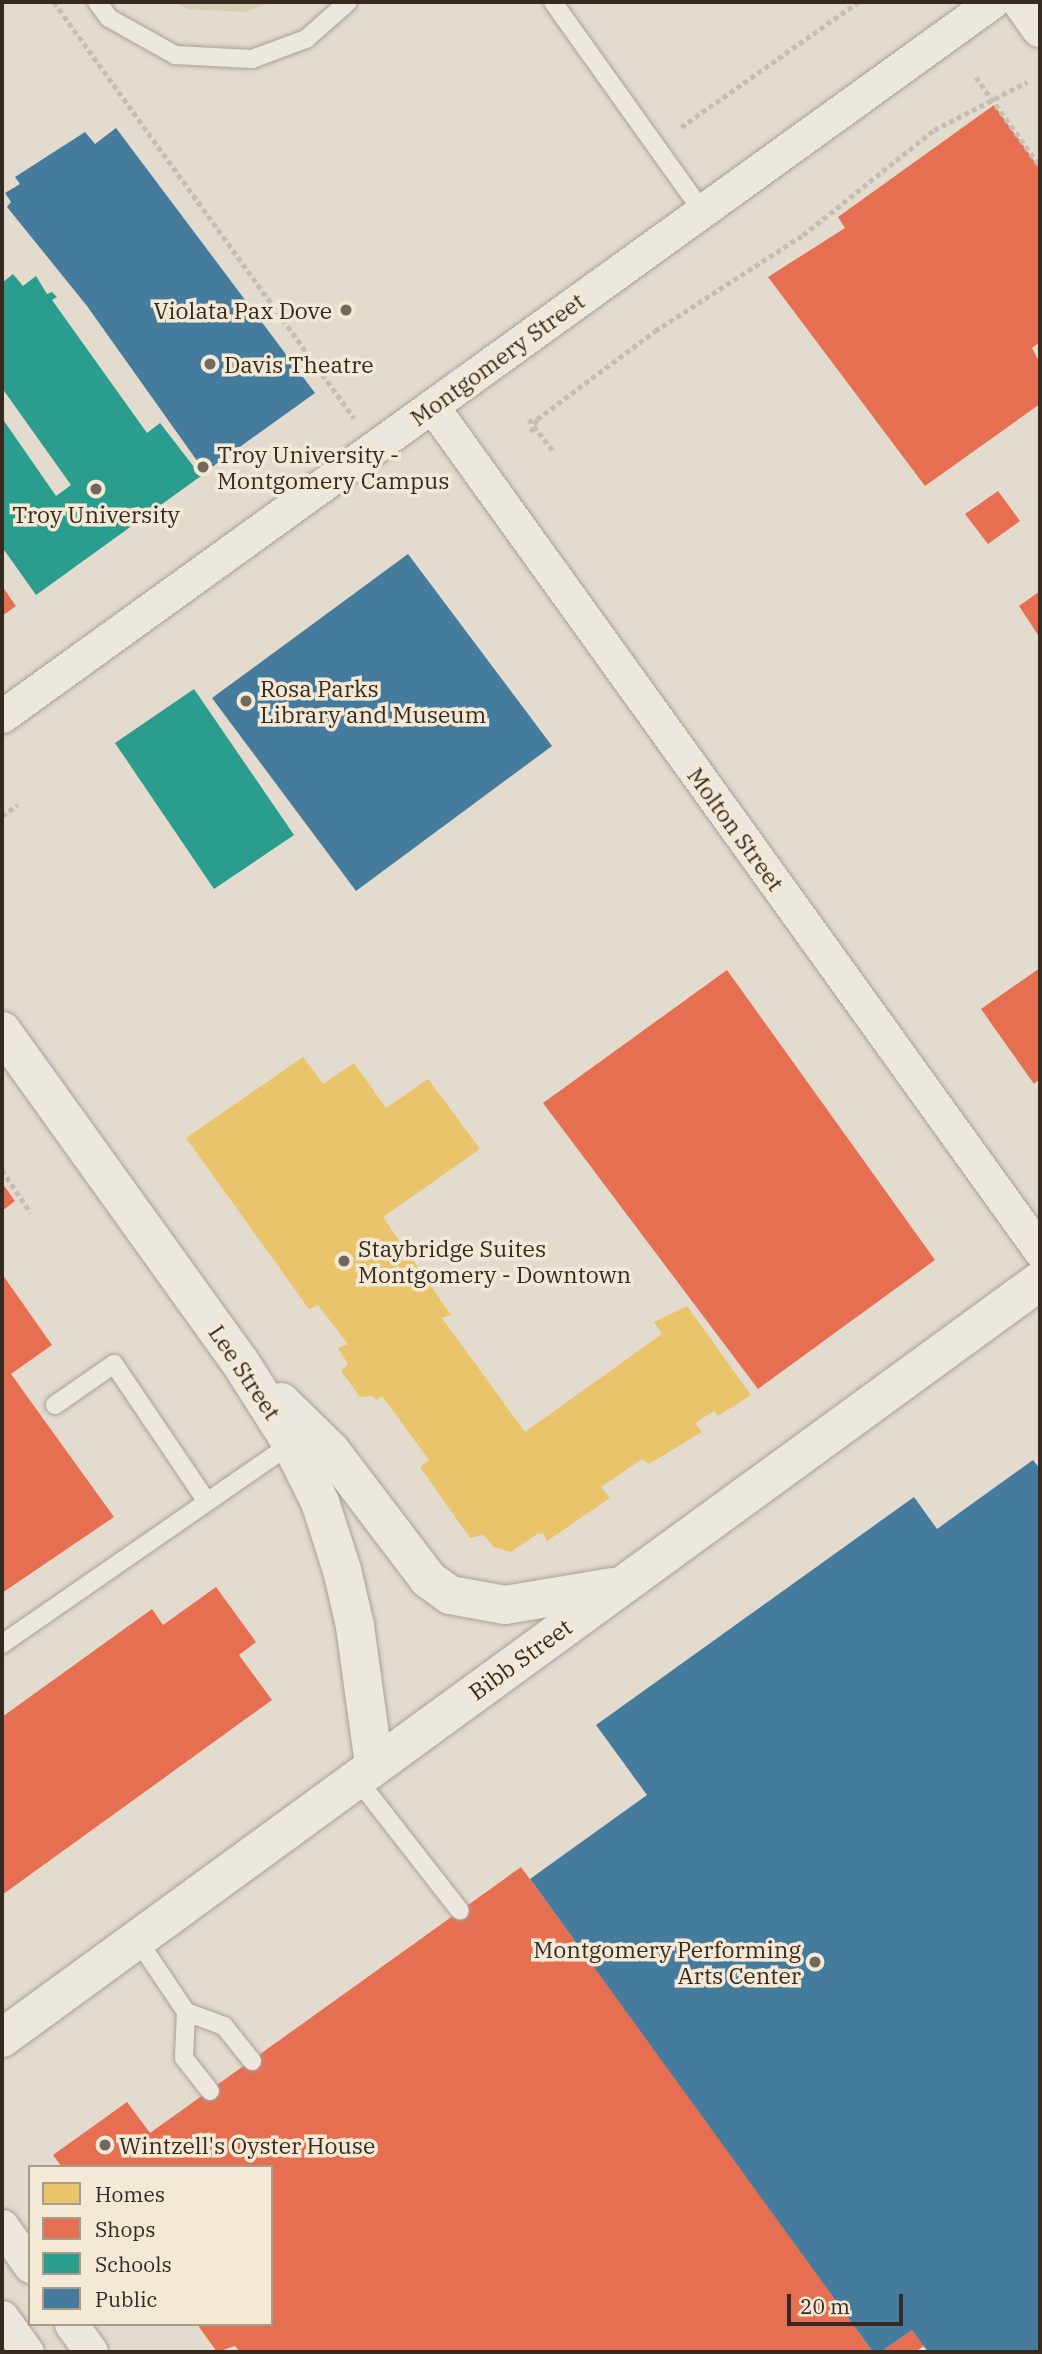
<!DOCTYPE html>
<style>
body{margin:0}
#map{position:relative;width:1042px;height:2354px;overflow:hidden;background:#e3dbce;font-family:"IBM Plex Serif",serif}
div>[style]{position:absolute}
[style*='--x']{left:calc(var(--x)*1px);top:calc(var(--y)*1px);width:calc(var(--w)*1px);rotate:calc(var(--a)*1deg)}
.green>*{inset:0;background:#d2d1b2}
.homes>*{inset:0;background:#e9c46a}
.shops>*{inset:0;background:#e76f51}
.schools>*{inset:0;background:#2a9d8f}
.public>*{inset:0;background:#457b9d}
.path>*{height:4.5px;margin-top:-2.25px;transform-origin:0;background:repeating-linear-gradient(90deg,#c4beb6 0 5px,transparent 0 8.5px)}
.roads{filter:drop-shadow(0 0 2px #a8a197) drop-shadow(0 0 2px #a8a197)}
.service>*{height:18px;margin:-9px;padding:0 9px;transform-origin:9px;border-radius:9px;background:#ece7df}
.minor>*{height:33px;margin:-16.5px;padding:0 16.5px;transform-origin:16.5px;border-radius:16.5px;background:#ece7df}
.tertiary>*{height:38px;margin:-19px;padding:0 19px;transform-origin:19px;border-radius:19px;background:#ece7df}
.secondary>*{height:38px;margin:-19px;padding:0 19px;transform-origin:19px;border-radius:19px;background:#ece7df}
.dots>*{width:19px;height:19px;translate:-50% -50%;box-sizing:border-box;border:4px solid #f3e9d5;border-radius:50%}
span{translate:-50% -50%;white-space:nowrap;text-align:center;line-height:1.15;-webkit-text-stroke:7px #f3e9d5;paint-order:stroke}
.poi-label{font-size:23px;color:#362a20}
.right{translate:-100% -50%;text-align:right}
.left{translate:0 -50%;text-align:left}
.street-label{font-size:23px;color:#362a20}
.frame{position:absolute;inset:0;border:4px solid #362a20;pointer-events:none}
.legend{position:absolute;left:28px;top:2165px;width:245px;height:161px;box-sizing:border-box;background:#f3e9d5;border:2px solid #a79d8d;margin:0;padding:9px 12px;list-style:none;font-size:21px;color:#362a20}
.legend li{display:flex;align-items:center;gap:14px;height:35px}
.legend b{width:35px;border:2px solid #a79d8d}
.scale{position:absolute;left:787px;top:2294px;width:116px;height:32px;box-sizing:border-box;border:4px solid #362a20;border-top:0;padding-left:9px;font-size:21px;line-height:24px;white-space:nowrap;color:#362a20;-webkit-text-stroke:5px #f3e9d5;paint-order:stroke}
</style>
<div id="map">
<div class="green">
<div style="clip-path:polygon(175px 2px,272px 2px,245px 12px,188px 9px)"></div>
</div>
<div class="homes">
<div style="clip-path:polygon(303px 1057px,323px 1084px,354px 1063px,386px 1108px,428px 1079px,480px 1149px,383px 1217px,451px 1315px,442px 1318px,525px 1432px,662px 1334px,654px 1322px,687px 1306px,751px 1395px,718px 1416px,714px 1411px,695px 1423px,702px 1432px,649px 1464px,642px 1459px,601px 1487px,610px 1498px,547px 1541px,543px 1533px,537px 1534px,511px 1552px,494px 1547px,483px 1535px,470px 1538px,420px 1467px,429px 1460px,382px 1396px,377px 1400px,372px 1396px,360px 1397px,341px 1371px,348px 1364px,338px 1348px,348px 1344px,318px 1305px,309px 1309px,186px 1138px)"></div>
</div>
<div class="shops">
<div style="clip-path:polygon(994px 105px,1040px 169px,1040px 342px,1032px 348px,1040px 363px,1040px 404px,925px 486px,768px 277px,845px 228px,838px 217px)"></div>
<div style="clip-path:polygon(998px 491px,1020px 521px,988px 544px,965px 514px)"></div>
<div style="clip-path:polygon(2px 586px,16px 606px,2px 616px)"></div>
<div style="clip-path:polygon(1040px 591px,1040px 638px,1019px 606px)"></div>
<div style="clip-path:polygon(1040px 968px,1040px 1079px,1034px 1084px,981px 1009px)"></div>
<div style="clip-path:polygon(727px 970px,935px 1260px,758px 1389px,543px 1103px)"></div>
<div style="clip-path:polygon(2px 1183px,15px 1201px,2px 1211px)"></div>
<div style="clip-path:polygon(2px 1274px,52px 1345px,11px 1374px,114px 1517px,2px 1593px)"></div>
<div style="clip-path:polygon(216px 1587px,256px 1642px,239px 1655px,272px 1700px,2px 1895px,2px 1717px,152px 1609px,163px 1625px)"></div>
<div style="clip-path:polygon(521px 1867px,651px 2045px,873px 2352px,240px 2352px,235px 2346px,217px 2352px,197px 2324px,271px 2324px,271px 2167px,62px 2167px,53px 2155px,127px 2102px,150px 2133px)"></div>
<div style="clip-path:polygon(912px 2330px,924px 2346px,915px 2352px,881px 2352px)"></div>
</div>
<div class="schools">
<div style="clip-path:polygon(13px 274px,23px 286px,36px 276px,47px 294px,52px 292px,57px 297px,52px 300px,147px 433px,160px 423px,201px 476px,36px 595px,2px 547px,2px 418px,56px 496px,71px 485px,2px 388px,2px 283px)"></div>
<div style="clip-path:polygon(194px 689px,294px 835px,214px 889px,115px 743px)"></div>
</div>
<div class="public">
<div style="clip-path:polygon(116px 128px,315px 393px,205px 472px,87px 306px,7px 207px,11px 202px,5px 193px,20px 184px,15px 177px,85px 132px,95px 144px)"></div>
<div style="clip-path:polygon(408px 554px,552px 746px,356px 891px,212px 698px)"></div>
<div style="clip-path:polygon(1033px 1460px,1040px 1469px,1040px 2352px,928px 2352px,912px 2330px,881px 2352px,873px 2352px,530px 1879px,647px 1795px,596px 1725px,914px 1497px,937px 1529px)"></div>
</div>
<div class="path">
<div style="--x:54;--y:2;--w:513;--a:54.2"></div>
<div style="--x:976;--y:77;--w:110;--a:54.3"></div>
<div style="--x:681;--y:127;--w:217;--a:-35.2"></div>
<div style="--x:529;--y:419;--w:40;--a:53"></div>
<div style="--x:531;--y:432;--w:14;--a:-65"></div>
<div style="--x:537;--y:419;--w:147;--a:-36.7"></div>
<div style="--x:655;--y:331;--w:176;--a:-33"></div>
<div style="--x:803;--y:235;--w:168;--a:-38.7"></div>
<div style="--x:934;--y:130;--w:105;--a:-27.3"></div>
<div style="--x:2;--y:816;--w:19;--a:-36"></div>
<div style="--x:2;--y:1170;--w:52;--a:56"></div>
</div>
<div class="roads">
<div class="service">
<div style="--x:97;--y:2;--w:20;--a:53"></div>
<div style="--x:109;--y:18;--w:76;--a:29.3"></div>
<div style="--x:175;--y:55;--w:77;--a:3"></div>
<div style="--x:252;--y:59;--w:58;--a:-20.3"></div>
<div style="--x:306;--y:39;--w:56;--a:-41.4"></div>
<div style="--x:553;--y:2;--w:257;--a:54.5"></div>
<div style="--x:55;--y:1405;--w:72;--a:-34.8"></div>
<div style="--x:114;--y:1364;--w:166;--a:56"></div>
<div style="--x:2;--y:1644;--w:353;--a:-34.7"></div>
<div style="--x:357;--y:1779;--w:167;--a:52"></div>
<div style="--x:137;--y:1939;--w:88;--a:56.1"></div>
<div style="--x:186;--y:2012;--w:46;--a:92.5"></div>
<div style="--x:184;--y:2058;--w:42;--a:51.8"></div>
<div style="--x:186;--y:2012;--w:40;--a:20.2"></div>
<div style="--x:224;--y:2026;--w:45;--a:51.3"></div>
</div>
<div class="minor">
<div style="--x:432;--y:406;--w:1041;--a:54.26"></div>
<div style="--x:2;--y:716;--w:1221;--a:-35.8"></div>
<div style="--x:2;--y:2226;--w:49;--a:55"></div>
<div style="--x:2;--y:2317;--w:43;--a:54.5"></div>
<div style="--x:71;--y:2324;--w:34;--a:54"></div>
</div>
<div class="tertiary">
<div style="--x:1022;--y:2;--w:32;--a:55"></div>
</div>
<div class="secondary">
<div style="--x:2;--y:1031;--w:408;--a:54.3"></div>
<div style="--x:240;--y:1362;--w:88;--a:57.6"></div>
<div style="--x:287;--y:1436;--w:74;--a:63.4"></div>
<div style="--x:320;--y:1502;--w:71;--a:72.1"></div>
<div style="--x:342;--y:1570;--w:57;--a:76.9"></div>
<div style="--x:355;--y:1626;--w:140;--a:82.2"></div>
<div style="--x:281;--y:1402;--w:70;--a:44.4"></div>
<div style="--x:331;--y:1451;--w:161;--a:52.8"></div>
<div style="--x:428;--y:1579;--w:27;--a:36"></div>
<div style="--x:450;--y:1595;--w:56;--a:10.3"></div>
<div style="--x:505;--y:1605;--w:109;--a:-9.5"></div>
<div style="--x:2;--y:2038;--w:1285;--a:-36.1"></div>
</div>
</div>
<div class="dots">
<div style="left:346px;top:310px;background:#73685d"></div>
<div style="left:210px;top:364px;background:#73685d"></div>
<div style="left:203px;top:467px;background:#73685d"></div>
<div style="left:96px;top:489px;background:#73685d"></div>
<div style="left:246px;top:701px;background:#73685d"></div>
<div style="left:344px;top:1261px;background:#73685d"></div>
<div style="left:815px;top:1962px;background:#73685d"></div>
<div style="left:105px;top:2145px;background:#73685d"></div>
</div>
<div class="poi-label">
<span class="right" style="left:332px;top:310px">Violata Pax Dove</span>
<span class="left" style="left:224px;top:364px">Davis Theatre</span>
<span class="left" style="left:217px;top:467px">Troy University -<br>Montgomery Campus</span>
<span style="left:96px;top:514px">Troy University</span>
<span class="left" style="left:260px;top:701px">Rosa Parks<br>Library and Museum</span>
<span class="left" style="left:358px;top:1261px">Staybridge Suites<br>Montgomery - Downtown</span>
<span class="right" style="left:801px;top:1962px">Montgomery Performing<br>Arts Center</span>
<span class="left" style="left:119px;top:2145px">Wintzell's Oyster House</span>
</div>
<div class="street-label">
<span style="left:497px;top:359px;rotate:-36deg">Montgomery Street</span>
<span style="left:736px;top:829px;rotate:54deg">Molton Street</span>
<span style="left:245px;top:1372px;rotate:56deg">Lee Street</span>
<span style="left:520px;top:1659px;rotate:-36deg">Bibb Street</span>
</div>
<div class="frame"></div>
<ul class="legend">
<li><b style="height:19px;background:#e9c46a"></b>Homes</li>
<li><b style="height:19px;background:#e76f51"></b>Shops</li>
<li><b style="height:19px;background:#2a9d8f"></b>Schools</li>
<li><b style="height:19px;background:#457b9d"></b>Public</li>
</ul>
<div class="scale">20 m</div>
</div>
